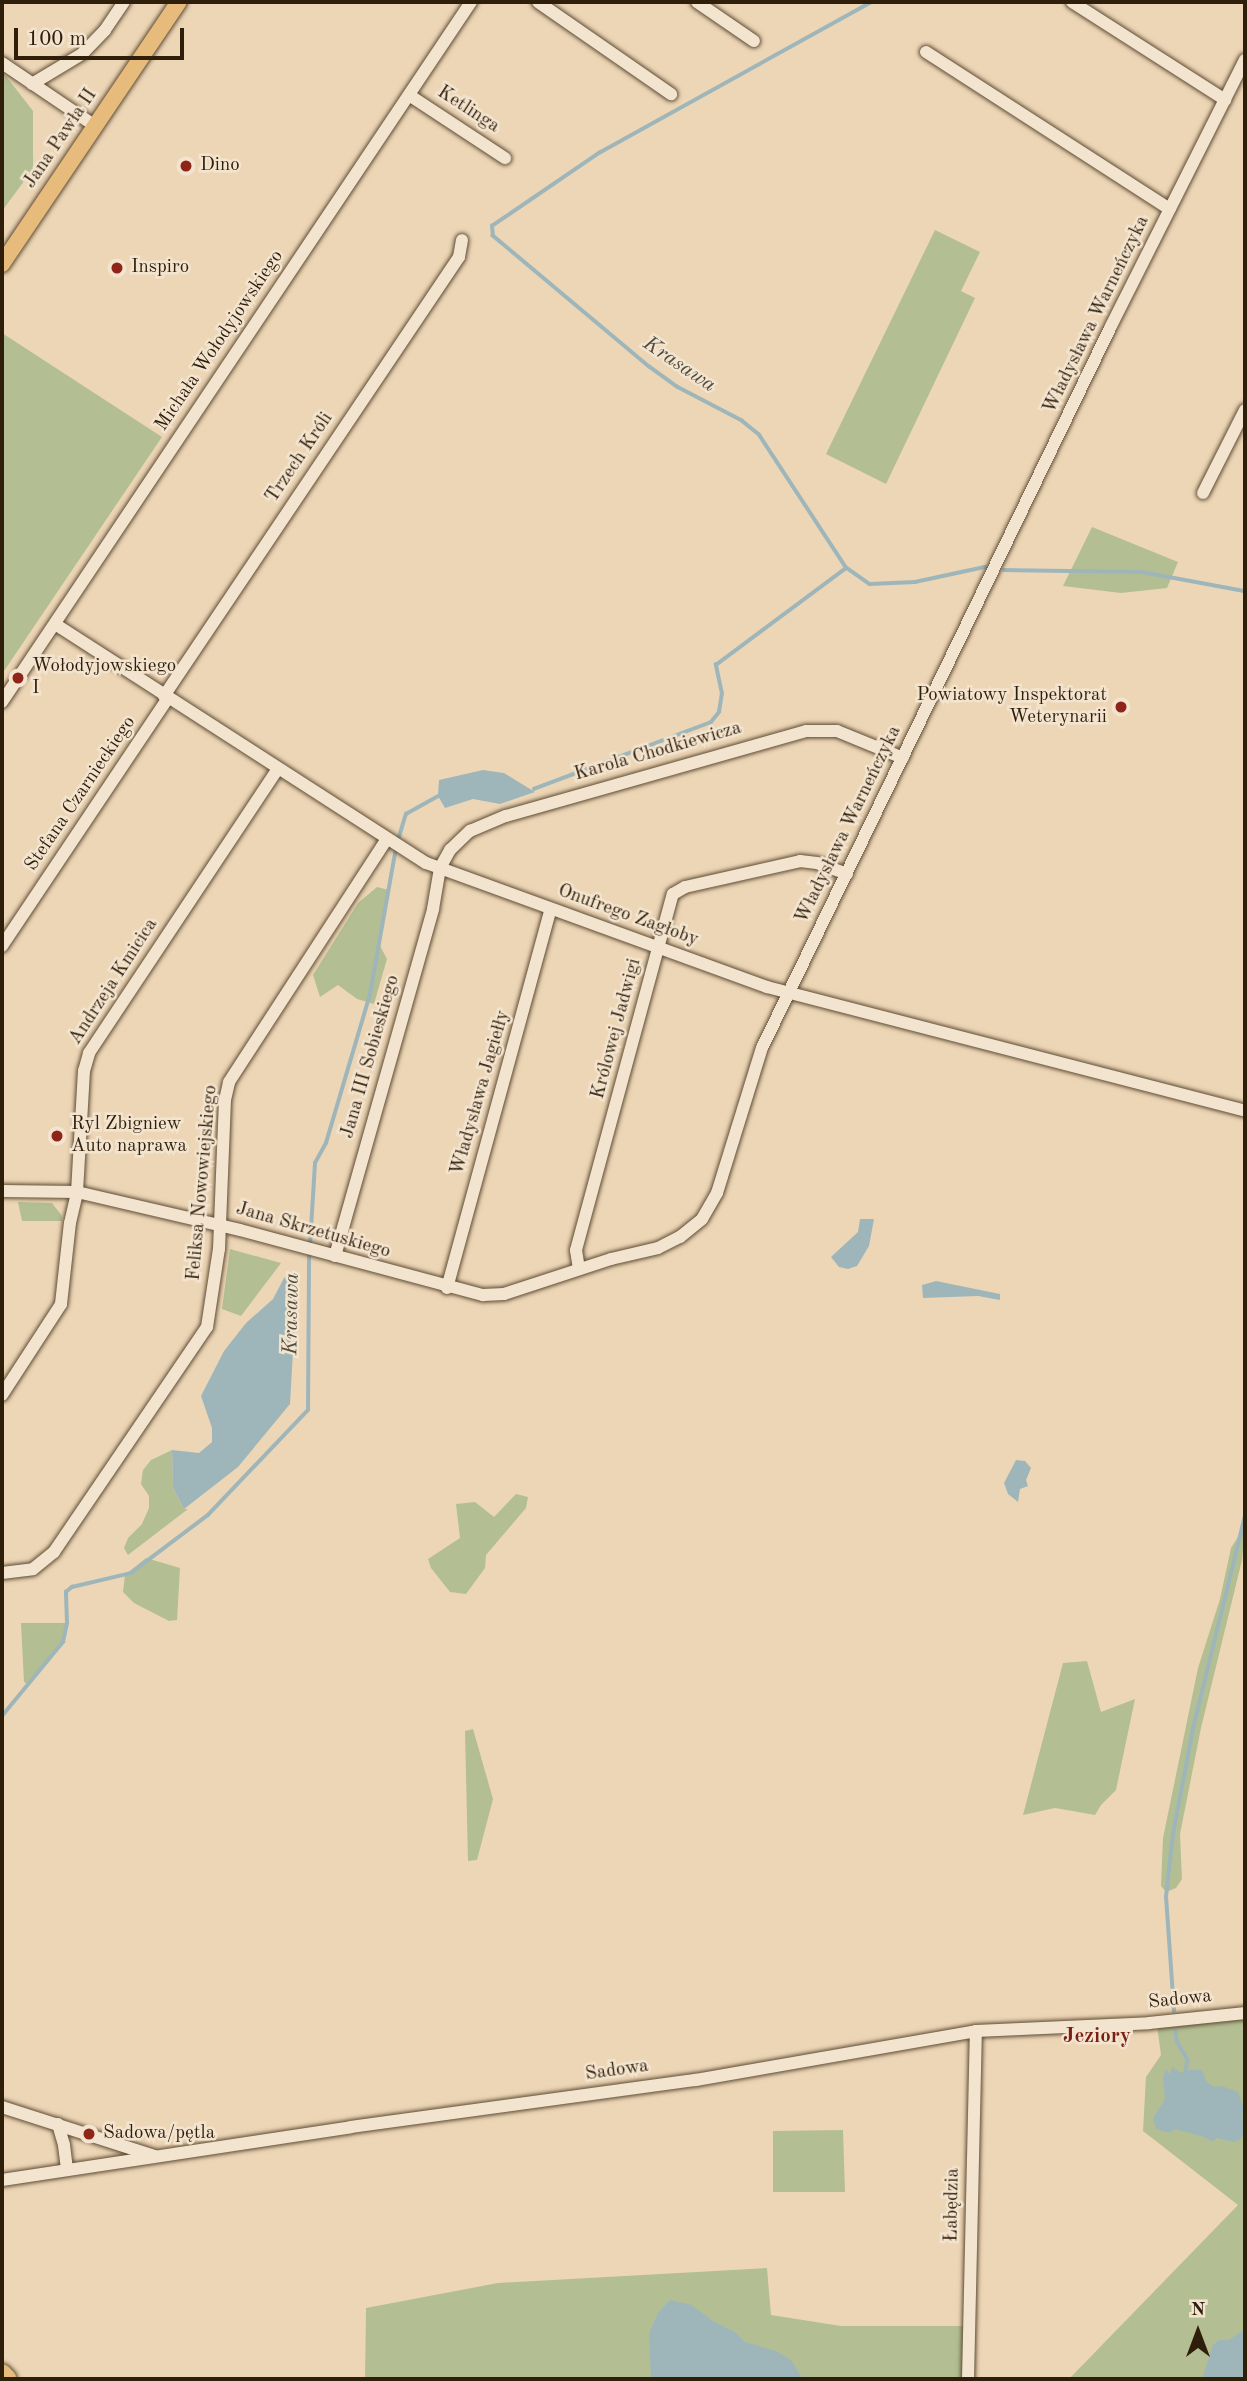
<!DOCTYPE html>
<meta charset="utf-8">
<style>
body{margin:0}
#map{position:relative;width:1247px;height:2381px;overflow:hidden;background:#edd6b6;font-family:"Old Standard TT",serif}
div>[style]{position:absolute}
[style*='--x']{left:calc(var(--x)*1px);top:calc(var(--y)*1px);width:calc(var(--w)*1px);rotate:calc(var(--a)*1deg)}
.green>*{inset:0;background:#b3bf92}
.water>*{inset:0;background:#9eb6ba}
.stream>*{height:3.5px;margin:-1.75px;padding:0 1.75px;transform-origin:1.75px;border-radius:1.75px;background:#9eb6ba}
.roads{filter:drop-shadow(0 0 2px #5e4c34) drop-shadow(0 0 2px #5e4c34)}
.minor>*{height:12px;margin:-6px;padding:0 6px;transform-origin:6px;border-radius:6px;background:#f3e4d0}
.major>*{height:16px;margin:-8px;padding:0 8px;transform-origin:8px;border-radius:8px;background:#e6bb7b}
.highway>*{height:18px;margin:-9px;padding:0 9px;transform-origin:9px;border-radius:9px;background:#e6bb7b}
.dots>*{width:19px;height:19px;translate:-50% -50%;box-sizing:border-box;border:4px solid #f3e4d0;border-radius:50%}
span{translate:-50% -50%;white-space:nowrap;text-align:center;line-height:1.15;-webkit-text-stroke:5px #f3e4d0;paint-order:stroke}
.street-label{font-size:19px;color:#2f1e09}
.poi-label{font-size:19px;color:#2f1e09}
.left{translate:0 -50%;text-align:left}
.right{translate:-100% -50%;text-align:right}
.water-label{font-size:21px;color:#504c3e;font-style:italic}
.neighbourhood-label{font-size:21px;color:#7a1f14;font-weight:700}
.frame{position:absolute;inset:0;border:4px solid #2f1e09;pointer-events:none}
.north{position:absolute;left:1163px;top:2297px;width:70px;height:70px;-webkit-text-stroke:5px #f3e4d0;paint-order:stroke;rotate:0deg;font-size:19px;font-weight:700;line-height:28px;text-align:center;color:#2f1e09}
.north::after{content:'';display:block;margin:auto;width:24px;height:32px;background:#2f1e09;clip-path:polygon(50% 0,100% 100%,50% 72%,0 100%)}
.scale{position:absolute;left:14px;top:28px;width:170px;height:32px;box-sizing:border-box;border:4px solid #2f1e09;border-top:0;padding-left:9px;font-size:21px;line-height:24px;white-space:nowrap;color:#2f1e09;-webkit-text-stroke:5px #f3e4d0;paint-order:stroke}
</style>
<div id="map">
<div class="green">
<div style="clip-path:polygon(2px 71px,33px 111px,33px 169px,2px 211px)"></div>
<div style="clip-path:polygon(935px 230px,980px 252px,961px 291px,975px 298px,886px 484px,826px 454px)"></div>
<div style="clip-path:polygon(2px 333px,162px 437px,2px 674px)"></div>
<div style="clip-path:polygon(1092px 527px,1178px 562px,1167px 588px,1121px 593px,1063px 586px)"></div>
<div style="clip-path:polygon(377px 887px,389px 890px,379px 944px,387px 959px,374px 1004px,357px 999px,338px 985px,320px 997px,313px 975px,358px 903px)"></div>
<div style="clip-path:polygon(18px 1202px,52px 1203px,62px 1216px,62px 1221px,22px 1221px)"></div>
<div style="clip-path:polygon(230px 1249px,281px 1263px,241px 1316px,222px 1309px)"></div>
<div style="clip-path:polygon(172px 1450px,173px 1488px,184px 1509px,188px 1509px,128px 1555px,124px 1548px,128px 1538px,142px 1524px,149px 1508px,149px 1496px,141px 1484px,143px 1470px,151px 1460px)"></div>
<div style="clip-path:polygon(516px 1494px,528px 1497px,526px 1508px,486px 1555px,485px 1568px,466px 1594px,450px 1592px,431px 1568px,428px 1559px,460px 1538px,456px 1504px,475px 1502px,494px 1517px)"></div>
<div style="clip-path:polygon(1245px 1526px,1242px 1560px,1201px 1728px,1180px 1834px,1182px 1879px,1176px 1888px,1166px 1892px,1161px 1886px,1163px 1838px,1198px 1668px,1220px 1599px,1231px 1548px)"></div>
<div style="clip-path:polygon(146px 1558px,180px 1568px,177px 1620px,169px 1621px,134px 1603px,123px 1592px,125px 1575px)"></div>
<div style="clip-path:polygon(21px 1623px,67px 1623px,63px 1642px,28px 1684px,24px 1682px)"></div>
<div style="clip-path:polygon(1087px 1661px,1101px 1712px,1135px 1699px,1116px 1790px,1101px 1805px,1095px 1815px,1055px 1808px,1023px 1815px,1063px 1663px)"></div>
<div style="clip-path:polygon(473px 1729px,493px 1799px,477px 1860px,468px 1861px,465px 1731px)"></div>
<div style="clip-path:polygon(1245px 2017px,1245px 2379px,1069px 2379px,1238px 2205px,1143px 2131px,1146px 2077px,1161px 2055px,1157px 2026px)"></div>
<div style="clip-path:polygon(843px 2130px,845px 2192px,773px 2192px,773px 2131px)"></div>
<div style="clip-path:polygon(767px 2268px,771px 2315px,841px 2326px,965px 2326px,966px 2379px,365px 2379px,366px 2308px,498px 2283px)"></div>
</div>
<div class="water">
<div style="clip-path:polygon(483px 770px,504px 773px,535px 792px,500px 804px,473px 799px,445px 808px,438px 796px,439px 780px)"></div>
<div style="clip-path:polygon(860px 1219px,874px 1219px,869px 1246px,857px 1266px,848px 1269px,839px 1267px,831px 1257px,858px 1232px)"></div>
<div style="clip-path:polygon(292px 1274px,296px 1298px,290px 1404px,238px 1467px,184px 1509px,173px 1488px,172px 1450px,199px 1453px,212px 1442px,212px 1428px,201px 1396px,224px 1351px,246px 1323px,273px 1299px,284px 1278px)"></div>
<div style="clip-path:polygon(936px 1281px,1000px 1294px,1000px 1300px,978px 1296px,923px 1298px,922px 1285px)"></div>
<div style="clip-path:polygon(1016px 1460px,1025px 1461px,1031px 1468px,1026px 1480px,1028px 1486px,1020px 1489px,1018px 1502px,1008px 1494px,1004px 1483px)"></div>
<div style="clip-path:polygon(1172px 2067px,1182px 2073px,1186px 2070px,1202px 2070px,1207px 2082px,1214px 2087px,1222px 2086px,1238px 2092px,1245px 2111px,1242px 2115px,1245px 2131px,1241px 2139px,1234px 2142px,1217px 2138px,1212px 2142px,1204px 2137px,1175px 2129px,1170px 2133px,1156px 2129px,1153px 2118px,1165px 2099px,1163px 2076px,1166px 2069px,1170px 2074px)"></div>
<div style="clip-path:polygon(670px 2300px,692px 2305px,713px 2321px,735px 2332px,745px 2342px,776px 2351px,791px 2360px,803px 2379px,651px 2379px,649px 2333px,658px 2313px)"></div>
<div style="clip-path:polygon(1245px 2329px,1245px 2379px,1202px 2379px,1213px 2345px,1219px 2340px,1229px 2340px)"></div>
</div>
<div class="stream">
<div style="--x:847;--y:568;--w:28;--a:35"></div>
<div style="--x:870;--y:584;--w:45;--a:-2.5"></div>
<div style="--x:915;--y:582;--w:72;--a:-12.1"></div>
<div style="--x:1004;--y:570;--w:138;--a:0.8"></div>
<div style="--x:1142;--y:572;--w:105;--a:10.5"></div>
<div style="--x:534;--y:789;--w:189;--a:-20.7"></div>
<div style="--x:711;--y:722;--w:13;--a:-51"></div>
<div style="--x:719;--y:712;--w:18;--a:-81"></div>
<div style="--x:722;--y:694;--w:30;--a:-102"></div>
<div style="--x:716;--y:665;--w:162;--a:-36.7"></div>
<div style="--x:846;--y:568;--w:159;--a:-123.2"></div>
<div style="--x:759;--y:435;--w:22;--a:-141"></div>
<div style="--x:742;--y:421;--w:73;--a:-152.4"></div>
<div style="--x:677;--y:387;--w:34;--a:-144"></div>
<div style="--x:649;--y:367;--w:204;--a:-140"></div>
<div style="--x:493;--y:236;--w:10;--a:-96"></div>
<div style="--x:492;--y:226;--w:130;--a:-34.3"></div>
<div style="--x:599;--y:153;--w:311;--a:-29"></div>
<div style="--x:398;--y:840;--w:27;--a:-73"></div>
<div style="--x:406;--y:814;--w:37;--a:-29"></div>
<div style="--x:310;--y:1245;--w:82;--a:-86.5"></div>
<div style="--x:315;--y:1163;--w:23;--a:-61"></div>
<div style="--x:326;--y:1143;--w:155;--a:-73.5"></div>
<div style="--x:370;--y:994;--w:148;--a:-79.9"></div>
<div style="--x:2;--y:1716;--w:96;--a:-50.5"></div>
<div style="--x:63;--y:1642;--w:19;--a:-78"></div>
<div style="--x:67;--y:1623;--w:31;--a:-92"></div>
<div style="--x:66;--y:1592;--w:8;--a:-40"></div>
<div style="--x:72;--y:1587;--w:61;--a:-13.3"></div>
<div style="--x:131;--y:1573;--w:96;--a:-37"></div>
<div style="--x:208;--y:1515;--w:145;--a:-46.4"></div>
<div style="--x:308;--y:1410;--w:157;--a:-89.6"></div>
<div style="--x:1174;--y:2011;--w:114;--a:-94"></div>
<div style="--x:1166;--y:1897;--w:63;--a:-83.7"></div>
<div style="--x:1173;--y:1834;--w:107;--a:-79.2"></div>
<div style="--x:1193;--y:1729;--w:220;--a:-76.3"></div>
<div style="--x:1176;--y:2031;--w:10;--a:84"></div>
<div style="--x:1177;--y:2041;--w:22;--a:60"></div>
<div style="--x:1188;--y:2060;--w:10;--a:101"></div>
</div>
<div class="roads">
<div class="minor">
<div style="--x:538;--y:2;--w:162;--a:34.7"></div>
<div style="--x:697;--y:2;--w:69;--a:34.4"></div>
<div style="--x:1072;--y:2;--w:182;--a:32.6"></div>
<div style="--x:926;--y:52;--w:290;--a:32.8"></div>
<div style="--x:2;--y:63;--w:112;--a:34.1"></div>
<div style="--x:32;--y:84;--w:58;--a:-31"></div>
<div style="--x:82;--y:54;--w:33;--a:-46"></div>
<div style="--x:105;--y:30;--w:34;--a:-56"></div>
<div style="--x:409;--y:95;--w:115;--a:33.3"></div>
<div style="--x:1203;--y:493;--w:93;--a:-63.2"></div>
<div style="--x:55;--y:624;--w:441;--a:32.8"></div>
<div style="--x:426;--y:863;--w:363;--a:20"></div>
<div style="--x:767;--y:987;--w:494;--a:14.5"></div>
<div style="--x:164;--y:696;--w:529;--a:-56.1"></div>
<div style="--x:459;--y:257;--w:17;--a:-80"></div>
<div style="--x:2;--y:702;--w:843;--a:-56.18"></div>
<div style="--x:2;--y:946;--w:298;--a:-56.2"></div>
<div style="--x:2;--y:1191;--w:75;--a:0.8"></div>
<div style="--x:77;--y:1192;--w:167;--a:13.1"></div>
<div style="--x:240;--y:1230;--w:252;--a:15"></div>
<div style="--x:483;--y:1295;--w:21;--a:-3"></div>
<div style="--x:504;--y:1294;--w:113;--a:-18.1"></div>
<div style="--x:611;--y:1259;--w:48;--a:-13.2"></div>
<div style="--x:658;--y:1248;--w:25;--a:-27"></div>
<div style="--x:680;--y:1237;--w:28;--a:-39"></div>
<div style="--x:702;--y:1219;--w:30;--a:-60"></div>
<div style="--x:717;--y:1193;--w:152;--a:-72.8"></div>
<div style="--x:762;--y:1048;--w:802;--a:-64.2"></div>
<div style="--x:1111;--y:326;--w:298;--a:-63.3"></div>
<div style="--x:335;--y:1256;--w:361;--a:-74.2"></div>
<div style="--x:433;--y:909;--w:42;--a:-80.3"></div>
<div style="--x:440;--y:868;--w:21;--a:-61"></div>
<div style="--x:450;--y:850;--w:28;--a:-44"></div>
<div style="--x:470;--y:831;--w:39;--a:-23"></div>
<div style="--x:506;--y:816;--w:312;--a:-15.8"></div>
<div style="--x:806;--y:731;--w:31;--a:0"></div>
<div style="--x:837;--y:731;--w:71;--a:22.2"></div>
<div style="--x:579;--y:1269;--w:19;--a:-99"></div>
<div style="--x:576;--y:1250;--w:369;--a:-74.8"></div>
<div style="--x:673;--y:894;--w:14;--a:-30"></div>
<div style="--x:685;--y:887;--w:118;--a:-12.7"></div>
<div style="--x:800;--y:861;--w:17;--a:7"></div>
<div style="--x:817;--y:863;--w:32;--a:20"></div>
<div style="--x:447;--y:1288;--w:393;--a:-74.7"></div>
<div style="--x:2;--y:1395;--w:108;--a:-57"></div>
<div style="--x:61;--y:1304;--w:81;--a:-83.7"></div>
<div style="--x:70;--y:1223;--w:32;--a:-77"></div>
<div style="--x:77;--y:1192;--w:121;--a:-86.7"></div>
<div style="--x:84;--y:1071;--w:19;--a:-74"></div>
<div style="--x:89;--y:1053;--w:341;--a:-56.4"></div>
<div style="--x:2;--y:1573;--w:31;--a:-7"></div>
<div style="--x:33;--y:1569;--w:27;--a:-39"></div>
<div style="--x:54;--y:1552;--w:272;--a:-55.8"></div>
<div style="--x:207;--y:1327;--w:79;--a:-81.3"></div>
<div style="--x:219;--y:1249;--w:149;--a:-87.7"></div>
<div style="--x:225;--y:1100;--w:18;--a:-77"></div>
<div style="--x:229;--y:1082;--w:288;--a:-57"></div>
<div style="--x:2;--y:2107;--w:161;--a:17.8"></div>
<div style="--x:58;--y:2124;--w:22;--a:74"></div>
<div style="--x:64;--y:2145;--w:25;--a:83"></div>
<div style="--x:2;--y:2180;--w:353;--a:-8.6"></div>
<div style="--x:351;--y:2127;--w:348;--a:-7.8"></div>
<div style="--x:696;--y:2080;--w:284;--a:-9.9"></div>
<div style="--x:976;--y:2031;--w:173;--a:-2.6"></div>
<div style="--x:1149;--y:2023;--w:97;--a:-5.9"></div>
<div style="--x:968;--y:2379;--w:348;--a:-88.7"></div>
</div>
<div class="major">
<div style="--x:2;--y:264;--w:316;--a:-56"></div>
</div>
<div class="highway">
<div style="--x:2;--y:2373;--w:8;--a:45"></div>
</div>
</div>
<div class="dots">
<div style="left:186px;top:166px;background:#8f2418"></div>
<div style="left:117px;top:268px;background:#8f2418"></div>
<div style="left:18px;top:678px;background:#8f2418"></div>
<div style="left:1121px;top:707px;background:#8f2418"></div>
<div style="left:57px;top:1136px;background:#8f2418"></div>
<div style="left:89px;top:2134px;background:#8f2418"></div>
</div>
<div class="street-label">
<span style="left:468px;top:110px;rotate:33deg">Ketlinga</span>
<span style="left:61px;top:139px;rotate:-56deg">Jana Pawła II</span>
<span style="left:1097px;top:315px;rotate:-64deg">Władysława Warneńczyka</span>
<span style="left:220px;top:341px;rotate:-56deg">Michała Wołodyjowskiego</span>
<span style="left:300px;top:458px;rotate:-56deg">Trzech Króli</span>
<span style="left:658px;top:752px;rotate:-16deg">Karola Chodkiewicza</span>
<span style="left:81px;top:794px;rotate:-56deg">Stefana Czarnieckiego</span>
<span style="left:849px;top:825px;rotate:-64deg">Władysława Warneńczyka</span>
<span style="left:628px;top:916px;rotate:20deg">Onufrego Zagłoby</span>
<span style="left:114px;top:982px;rotate:-57deg">Andrzeja Kmicica</span>
<span style="left:617px;top:1029px;rotate:-75deg">Królowej Jadwigi</span>
<span style="left:371px;top:1057px;rotate:-74deg">Jana III Sobieskiego</span>
<span style="left:481px;top:1093px;rotate:-74deg">Władysława Jagiełły</span>
<span style="left:203px;top:1183px;rotate:-85deg">Feliksa Nowowiejskiego</span>
<span style="left:313px;top:1231px;rotate:16deg">Jana Skrzetuskiego</span>
<span style="left:1180px;top:2000px;rotate:-6deg">Sadowa</span>
<span style="left:617px;top:2071px;rotate:-8deg">Sadowa</span>
<span style="left:953px;top:2205px;rotate:-89deg">Łabędzia</span>
</div>
<div class="poi-label">
<span class="left" style="left:200px;top:166px">Dino</span>
<span class="left" style="left:131px;top:268px">Inspiro</span>
<span class="left" style="left:32px;top:678px">Wołodyjowskiego<br>I</span>
<span class="right" style="left:1107px;top:707px">Powiatowy Inspektorat<br>Weterynarii</span>
<span class="left" style="left:71px;top:1136px">Ryl Zbigniew<br>Auto naprawa</span>
<span class="left" style="left:103px;top:2134px">Sadowa/pętla</span>
</div>
<div class="water-label">
<span style="left:679px;top:365px;rotate:34deg">Krasawa</span>
<span style="left:292px;top:1314px;rotate:-89deg">Krasawa</span>
</div>
<div class="neighbourhood-label">
<span style="left:1097px;top:2037px">Jeziory</span>
</div>
<div class="frame"></div>
<div class="north">N</div>
<div class="scale">100 m</div>
</div>
